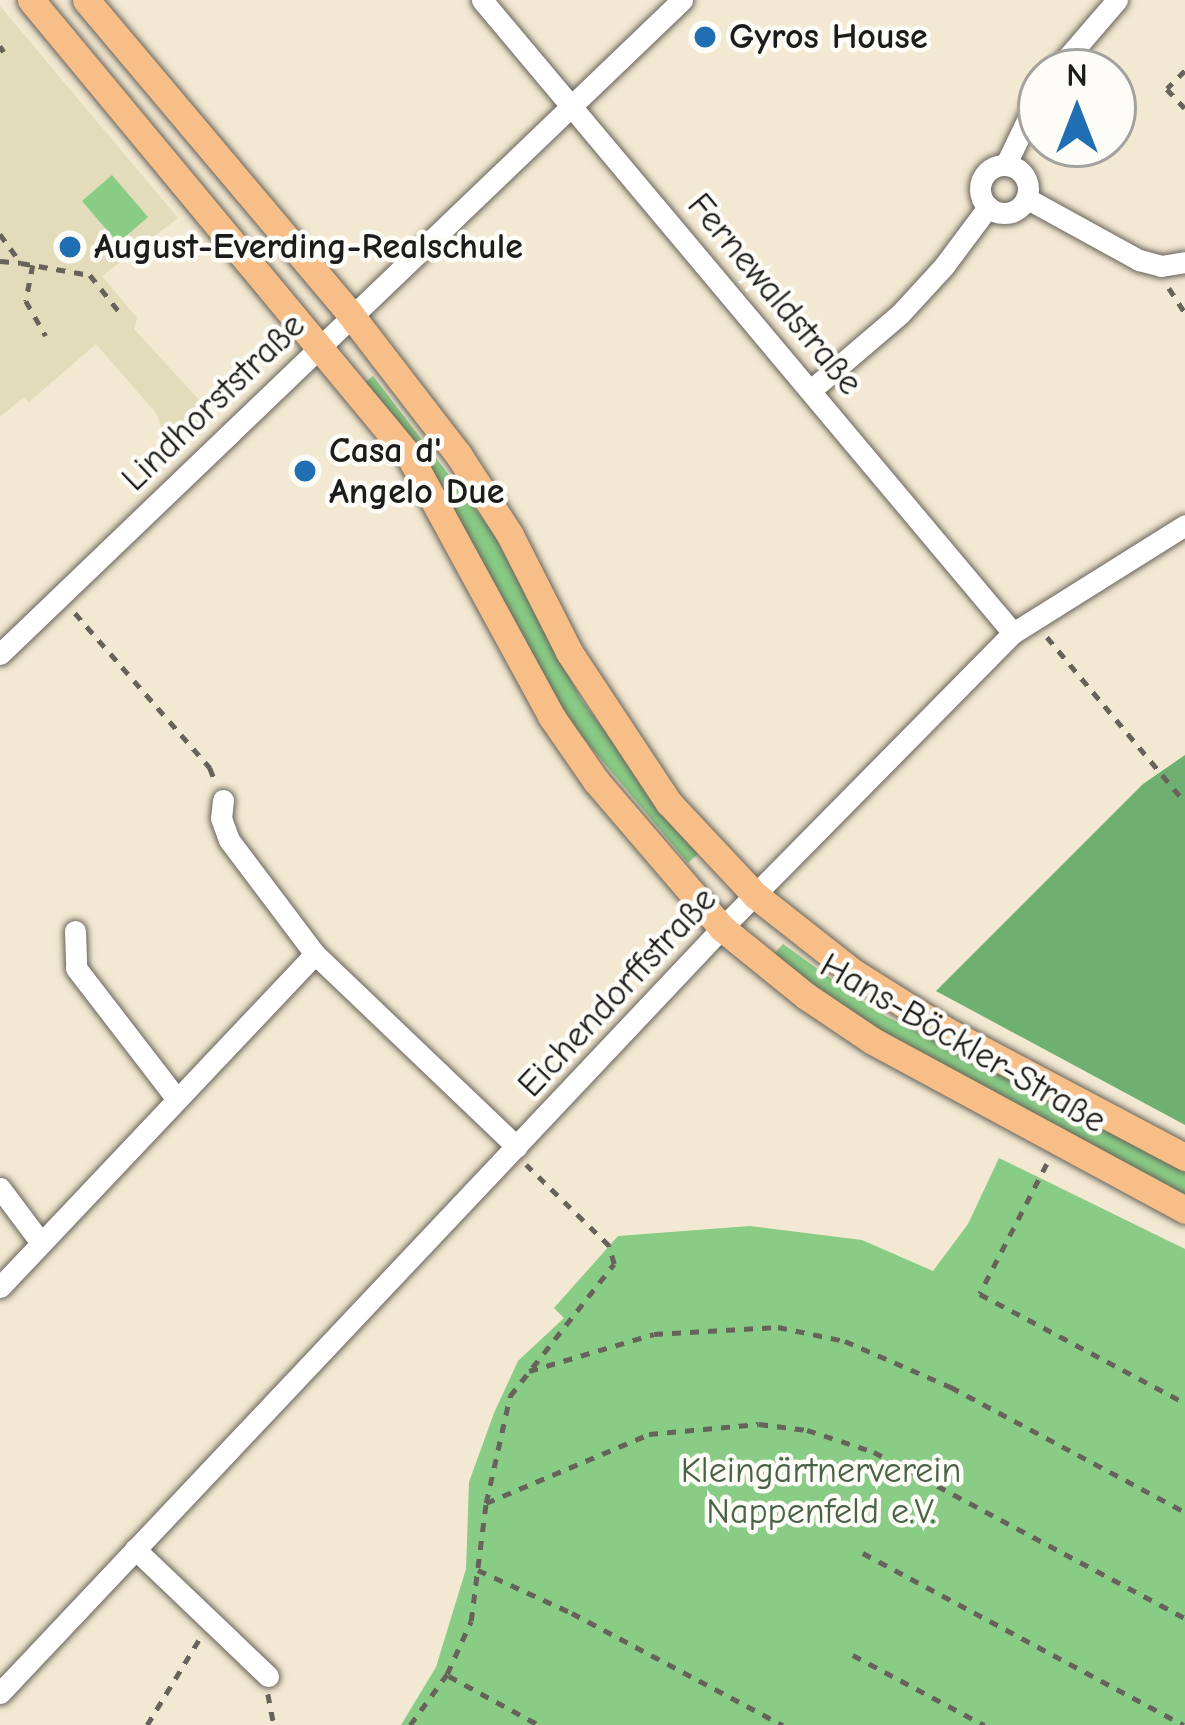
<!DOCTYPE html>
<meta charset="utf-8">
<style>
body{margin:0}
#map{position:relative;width:1185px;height:1725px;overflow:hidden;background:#f3e8d1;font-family:"Comic Neue",sans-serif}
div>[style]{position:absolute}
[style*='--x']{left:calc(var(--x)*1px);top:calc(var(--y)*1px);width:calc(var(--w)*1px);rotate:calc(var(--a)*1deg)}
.built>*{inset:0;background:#e2dcba}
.green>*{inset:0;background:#89cc85}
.forest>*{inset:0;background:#6eb072}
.path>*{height:4.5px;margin-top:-2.25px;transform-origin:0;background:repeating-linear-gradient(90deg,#67635b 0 9px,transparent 0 18px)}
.roads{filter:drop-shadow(0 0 3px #67635b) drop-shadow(0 0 3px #67635b)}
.minor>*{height:21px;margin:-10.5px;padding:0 10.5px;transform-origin:10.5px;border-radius:10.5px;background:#fff}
.minor>.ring{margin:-10.5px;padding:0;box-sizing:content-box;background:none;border:21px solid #fff;border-radius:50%}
.major>*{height:27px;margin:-13.5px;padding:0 13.5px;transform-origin:13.5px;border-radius:13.5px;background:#f7be87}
.dots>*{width:33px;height:33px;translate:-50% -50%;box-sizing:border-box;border:6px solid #fdfcf7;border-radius:50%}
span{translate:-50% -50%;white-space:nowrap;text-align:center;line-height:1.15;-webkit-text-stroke:9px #fdfcf7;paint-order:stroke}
.poi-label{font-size:36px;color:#1c1c1c;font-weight:700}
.left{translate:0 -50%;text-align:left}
.street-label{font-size:36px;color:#1c1c1c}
.park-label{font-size:36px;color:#486246}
.north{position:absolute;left:1017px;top:48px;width:120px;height:120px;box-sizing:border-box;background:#fdfcf7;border:3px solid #a3a29f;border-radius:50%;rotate:0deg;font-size:33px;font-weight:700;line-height:48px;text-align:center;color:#1c1c1c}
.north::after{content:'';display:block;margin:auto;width:42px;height:54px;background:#1f6fb2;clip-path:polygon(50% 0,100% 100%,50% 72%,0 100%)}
</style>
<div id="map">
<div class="built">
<div style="clip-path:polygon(0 6px,178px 218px,102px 276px,137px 318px,134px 329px,212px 414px,170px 453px,156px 413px,96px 344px,29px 402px,24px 397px,0 417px)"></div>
</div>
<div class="green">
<div style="clip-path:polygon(112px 175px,148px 217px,118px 243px,82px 201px)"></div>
<div style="clip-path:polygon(373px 376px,492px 531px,582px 701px,699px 853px,688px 863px,564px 715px,362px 385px)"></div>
<div style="clip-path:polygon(783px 944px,876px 1011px,1185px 1169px,1185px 1200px,889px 1039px,772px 956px)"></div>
<div style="clip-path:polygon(999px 1158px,1185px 1249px,1185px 1725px,401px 1725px,436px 1667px,466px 1569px,469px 1482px,494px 1413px,518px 1361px,564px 1318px,554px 1308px,618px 1236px,750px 1226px,862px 1240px,933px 1271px,968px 1224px)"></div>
</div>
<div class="forest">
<div style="clip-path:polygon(1185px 755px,1185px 1125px,936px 991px,1143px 784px)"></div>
</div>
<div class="path">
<div style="--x:0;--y:46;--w:7;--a:56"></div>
<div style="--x:1185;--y:71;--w:25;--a:135"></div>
<div style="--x:1167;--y:89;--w:26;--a:47"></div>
<div style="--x:0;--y:234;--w:36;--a:54"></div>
<div style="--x:21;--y:263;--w:70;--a:9.9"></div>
<div style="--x:90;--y:275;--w:50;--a:51.5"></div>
<div style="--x:0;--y:261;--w:21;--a:5"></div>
<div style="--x:33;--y:265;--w:37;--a:101"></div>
<div style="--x:26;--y:301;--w:40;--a:60.3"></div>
<div style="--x:1169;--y:288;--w:30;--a:57"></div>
<div style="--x:75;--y:613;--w:206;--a:48.9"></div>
<div style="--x:210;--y:768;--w:17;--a:69"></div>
<div style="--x:1047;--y:637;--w:215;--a:50.1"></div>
<div style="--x:1047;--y:1164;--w:146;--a:117.3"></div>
<div style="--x:980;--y:1294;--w:232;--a:28"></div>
<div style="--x:529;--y:1371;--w:130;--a:-16.5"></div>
<div style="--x:654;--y:1334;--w:124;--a:-3.2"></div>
<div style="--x:778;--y:1327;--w:68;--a:11.8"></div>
<div style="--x:845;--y:1341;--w:116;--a:23.5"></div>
<div style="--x:951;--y:1387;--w:265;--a:28.1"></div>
<div style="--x:486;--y:1503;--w:177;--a:-22.9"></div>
<div style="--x:649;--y:1434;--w:110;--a:-5.2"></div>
<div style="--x:759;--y:1424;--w:48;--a:7.1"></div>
<div style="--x:807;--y:1430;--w:71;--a:18.2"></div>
<div style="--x:874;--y:1452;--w:353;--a:28.1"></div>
<div style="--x:863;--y:1553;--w:364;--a:28.2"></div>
<div style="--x:478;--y:1570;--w:103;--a:24.6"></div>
<div style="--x:572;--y:1613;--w:239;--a:28"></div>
<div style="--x:853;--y:1655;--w:149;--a:28.1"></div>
<div style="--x:449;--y:1676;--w:102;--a:28.6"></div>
<div style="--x:268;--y:1694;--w:32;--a:79"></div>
<div style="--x:147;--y:1725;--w:102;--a:-58.7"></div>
<div style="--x:410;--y:1725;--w:63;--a:-54"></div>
<div style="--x:447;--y:1674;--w:58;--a:-65.6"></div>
<div style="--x:471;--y:1621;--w:119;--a:-82.8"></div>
<div style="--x:486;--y:1503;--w:110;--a:-77.4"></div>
<div style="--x:510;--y:1396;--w:168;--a:-51.8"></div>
<div style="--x:614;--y:1264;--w:19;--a:-106"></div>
<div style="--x:609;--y:1246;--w:116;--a:-135.7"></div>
</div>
<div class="roads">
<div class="minor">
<div style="--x:482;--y:0;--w:826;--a:50.01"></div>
<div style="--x:1055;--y:72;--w:95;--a:-49.3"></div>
<div style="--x:1006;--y:164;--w:81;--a:-64.4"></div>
<div class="ring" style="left:980px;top:165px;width:27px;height:27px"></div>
<div style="--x:1026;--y:198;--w:129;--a:28.8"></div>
<div style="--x:1139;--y:260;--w:23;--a:15"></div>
<div style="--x:1161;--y:266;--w:24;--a:-9"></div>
<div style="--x:811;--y:390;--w:117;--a:-40.5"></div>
<div style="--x:900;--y:314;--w:65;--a:-47.5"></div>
<div style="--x:944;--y:266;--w:74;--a:-53.3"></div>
<div style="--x:0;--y:654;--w:945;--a:-43.8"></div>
<div style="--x:223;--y:800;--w:18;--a:96"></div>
<div style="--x:221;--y:818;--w:23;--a:70"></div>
<div style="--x:229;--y:840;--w:143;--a:53"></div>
<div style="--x:315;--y:954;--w:279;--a:43.7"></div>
<div style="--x:75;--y:931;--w:37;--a:88"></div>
<div style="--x:76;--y:968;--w:165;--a:52.4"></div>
<div style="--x:0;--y:1188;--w:69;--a:53.3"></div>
<div style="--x:0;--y:1287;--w:458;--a:-46.6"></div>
<div style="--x:135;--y:1549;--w:184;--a:43.7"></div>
<div style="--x:0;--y:1693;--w:1052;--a:-46.66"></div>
<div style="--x:722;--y:928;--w:414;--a:-45.4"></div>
<div style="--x:1013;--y:633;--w:203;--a:-32.1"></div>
</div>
<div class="major">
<div style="--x:31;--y:0;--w:594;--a:50.33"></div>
<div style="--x:410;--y:457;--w:295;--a:61.4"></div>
<div style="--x:551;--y:716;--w:79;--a:55.3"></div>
<div style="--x:596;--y:781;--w:194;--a:49.4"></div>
<div style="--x:722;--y:928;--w:108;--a:39"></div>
<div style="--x:806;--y:996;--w:81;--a:33.9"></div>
<div style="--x:873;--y:1041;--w:355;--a:28.4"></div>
<div style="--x:86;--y:0;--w:410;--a:49.9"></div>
<div style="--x:350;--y:314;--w:177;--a:52.4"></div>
<div style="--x:458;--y:454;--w:96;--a:57.3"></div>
<div style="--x:510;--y:535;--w:131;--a:63.2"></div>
<div style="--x:569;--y:652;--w:181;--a:56.5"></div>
<div style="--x:669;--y:803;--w:126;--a:46.9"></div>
<div style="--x:755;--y:895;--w:125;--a:38.2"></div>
<div style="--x:853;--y:972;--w:109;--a:32.2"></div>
<div style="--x:945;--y:1030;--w:272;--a:27.9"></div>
</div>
</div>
<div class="dots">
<div style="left:705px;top:37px;background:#1f6fb2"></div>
<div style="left:70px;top:247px;background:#1f6fb2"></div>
<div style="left:305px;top:471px;background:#1f6fb2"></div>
</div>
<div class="poi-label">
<span class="left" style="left:729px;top:37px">Gyros House</span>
<span class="left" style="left:94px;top:247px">August-Everding-Realschule</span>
<span class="left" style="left:329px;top:471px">Casa d'<br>Angelo Due</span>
</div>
<div class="street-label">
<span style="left:775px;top:294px;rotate:50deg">Fernewaldstraße</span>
<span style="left:213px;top:402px;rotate:-44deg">Lindhorststraße</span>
<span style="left:617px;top:992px;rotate:-47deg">Eichendorffstraße</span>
<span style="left:963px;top:1043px;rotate:30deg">Hans-Böckler-Straße</span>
</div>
<div class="park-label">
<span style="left:821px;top:1491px">Kleingärtnerverein<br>Nappenfeld e.V.</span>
</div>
<div class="north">N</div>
</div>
